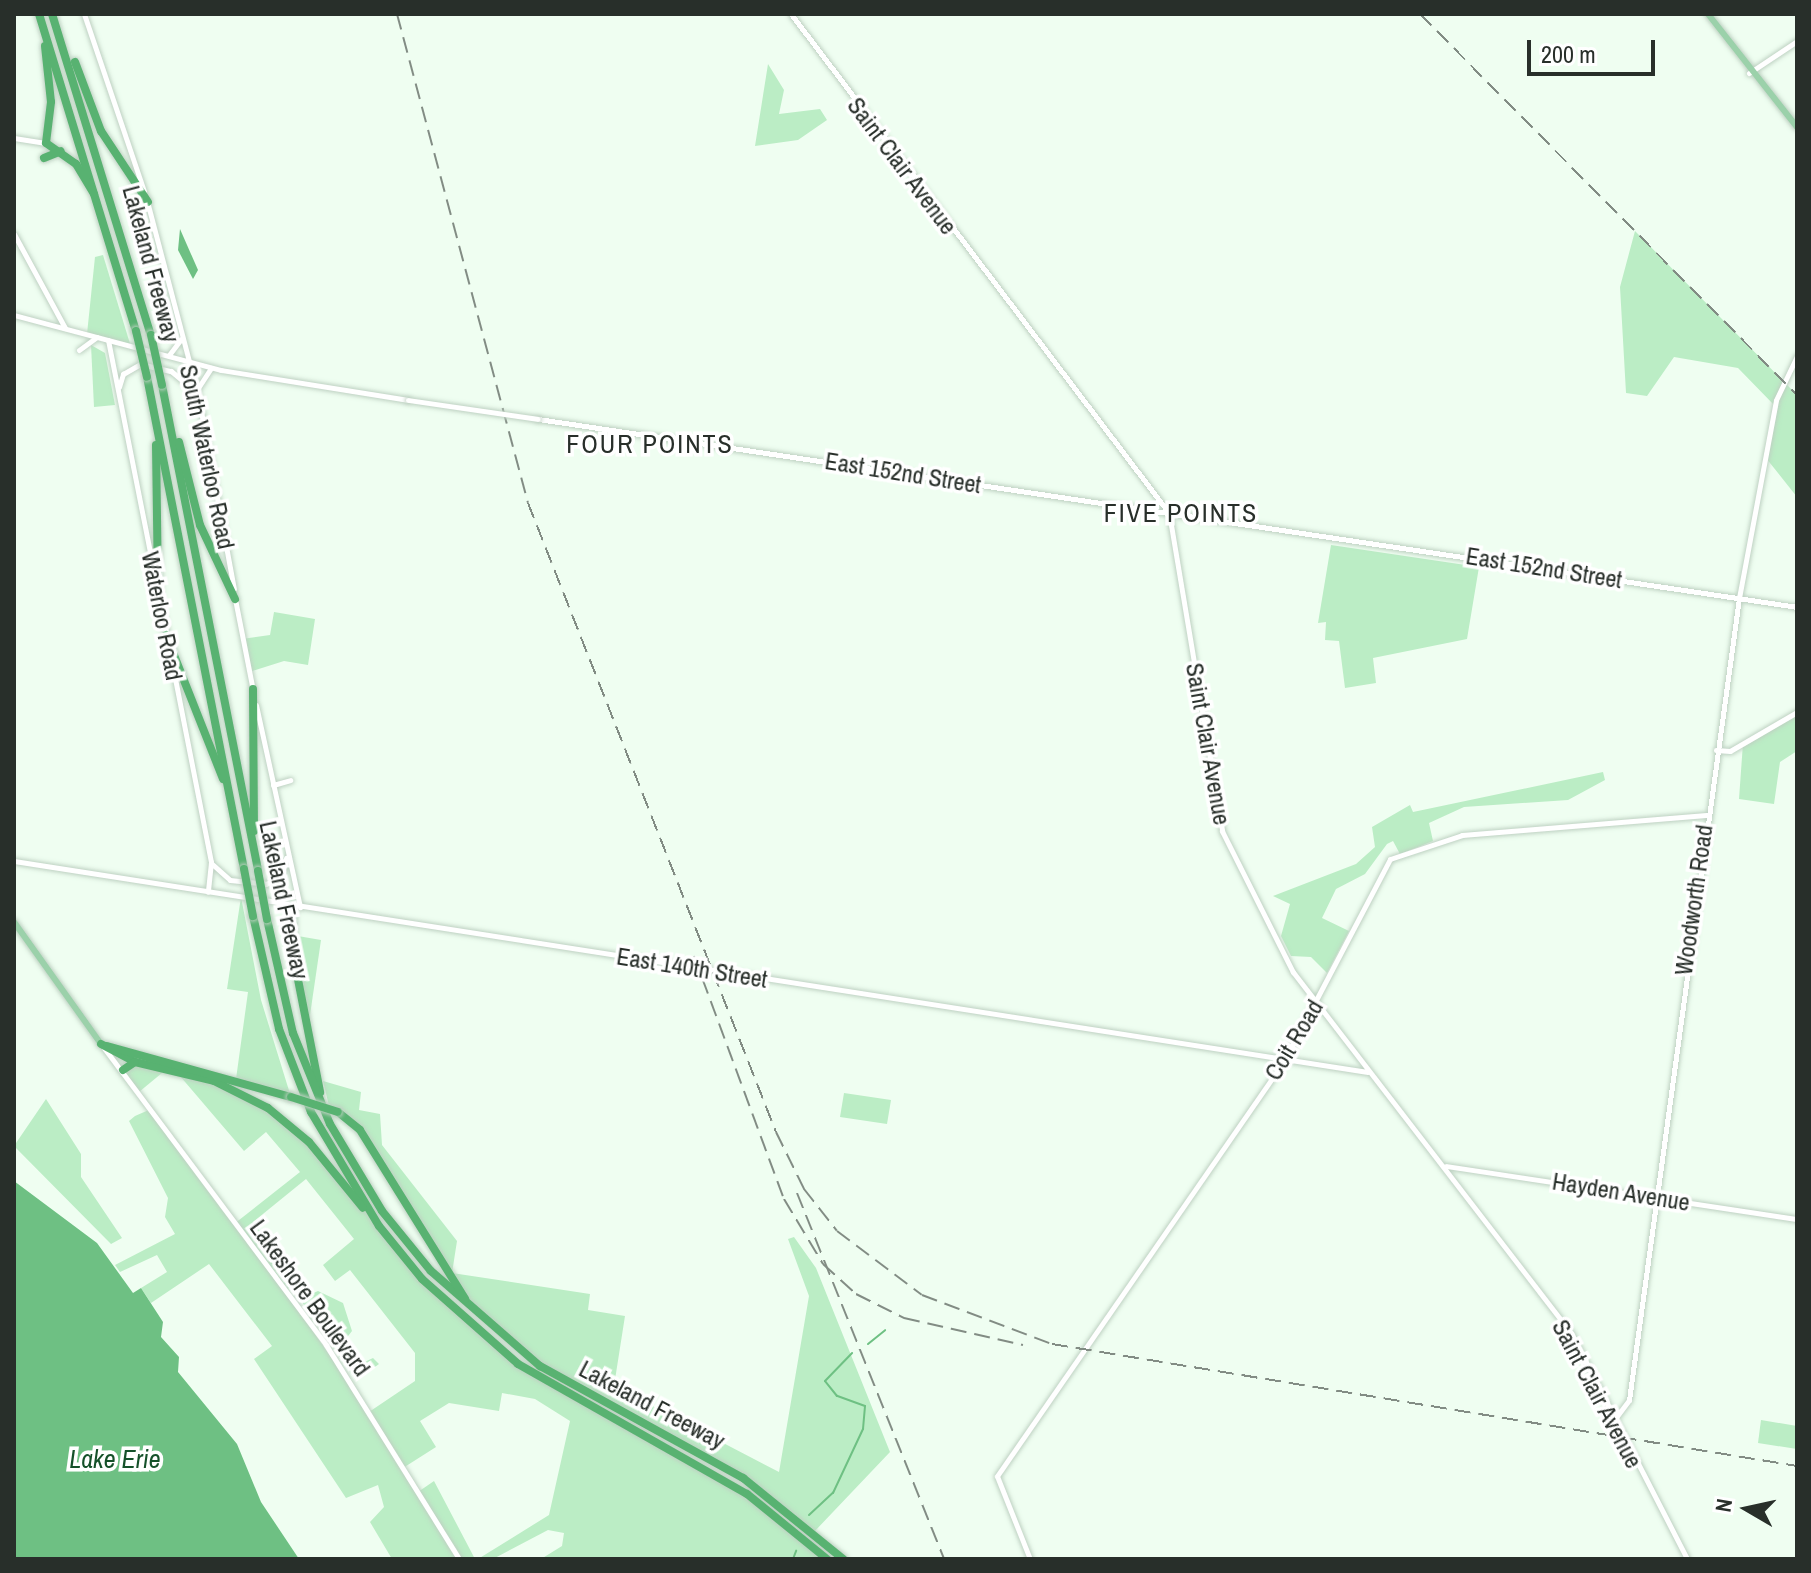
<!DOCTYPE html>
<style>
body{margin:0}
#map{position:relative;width:1811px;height:1573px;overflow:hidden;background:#effef1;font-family:"Archivo Narrow",sans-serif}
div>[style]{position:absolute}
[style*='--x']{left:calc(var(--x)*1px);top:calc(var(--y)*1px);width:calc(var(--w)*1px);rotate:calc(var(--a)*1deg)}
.green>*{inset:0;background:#bbedc5}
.water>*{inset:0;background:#6ec083}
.stream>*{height:2px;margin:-1px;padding:0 1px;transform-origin:1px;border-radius:1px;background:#6ec083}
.roads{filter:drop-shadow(0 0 2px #bed1c2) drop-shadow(0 0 2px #bed1c2)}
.tertiary>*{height:5px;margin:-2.5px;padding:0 2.5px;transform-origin:2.5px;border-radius:2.5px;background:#fff}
.primary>*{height:6px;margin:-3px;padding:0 3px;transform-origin:3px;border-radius:3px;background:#9bd1aa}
.motorway>*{height:8px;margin:-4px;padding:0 4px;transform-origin:4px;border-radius:4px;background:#58b271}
.rail>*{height:2px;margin-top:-1px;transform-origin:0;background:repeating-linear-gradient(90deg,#828c84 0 16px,transparent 0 24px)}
.bridges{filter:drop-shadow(0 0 2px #bed1c2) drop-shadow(0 0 2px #bed1c2)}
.tertiary-bridge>*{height:5px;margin:-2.5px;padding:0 2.5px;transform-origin:2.5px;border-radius:2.5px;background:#fff}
.motorway-bridge>*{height:8px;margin:-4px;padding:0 4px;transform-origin:4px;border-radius:4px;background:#58b271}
span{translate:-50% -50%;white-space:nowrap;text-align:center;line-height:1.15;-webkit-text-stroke:7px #fff;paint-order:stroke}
.street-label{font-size:24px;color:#282f2a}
.neighbourhood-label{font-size:26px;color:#282f2a;letter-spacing:2px}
.water-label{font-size:26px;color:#15512a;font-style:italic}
.frame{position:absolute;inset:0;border:16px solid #282f2a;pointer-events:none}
.north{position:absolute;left:1707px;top:1469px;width:80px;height:80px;-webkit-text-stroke:6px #fff;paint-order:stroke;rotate:279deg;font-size:22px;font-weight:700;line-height:32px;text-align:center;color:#282f2a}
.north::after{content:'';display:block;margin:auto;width:28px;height:36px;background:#282f2a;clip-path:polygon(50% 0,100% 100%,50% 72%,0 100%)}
.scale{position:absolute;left:1527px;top:40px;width:128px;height:36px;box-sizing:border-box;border:4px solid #282f2a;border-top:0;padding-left:10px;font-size:24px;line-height:28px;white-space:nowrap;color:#282f2a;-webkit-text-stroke:6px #fff;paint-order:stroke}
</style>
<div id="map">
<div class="green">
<div style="clip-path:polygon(768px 64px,784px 90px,779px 114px,820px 109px,827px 120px,798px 140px,755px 146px)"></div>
<div style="clip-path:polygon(1635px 231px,1797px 395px,1797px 497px,1766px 458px,1775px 406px,1738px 368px,1674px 357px,1647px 396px,1626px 393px,1620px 287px)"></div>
<div style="clip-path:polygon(103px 255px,131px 347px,87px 334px,95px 257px)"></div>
<div style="clip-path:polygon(91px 345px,105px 353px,115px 405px,94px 407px)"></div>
<div style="clip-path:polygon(1331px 545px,1479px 567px,1467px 639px,1373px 658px,1376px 683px,1345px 688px,1339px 641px,1325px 640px,1326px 622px,1318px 623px)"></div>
<div style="clip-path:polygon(274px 612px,315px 619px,308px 665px,284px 661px,249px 672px,242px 639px,270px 635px)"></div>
<div style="clip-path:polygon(1797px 712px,1797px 751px,1780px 762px,1774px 804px,1739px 799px,1743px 743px)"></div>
<div style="clip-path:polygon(1603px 772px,1605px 780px,1568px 800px,1464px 807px,1429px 823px,1433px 841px,1400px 854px,1393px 841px,1387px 844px,1365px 874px,1336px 889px,1322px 918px,1349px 931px,1327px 973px,1311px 957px,1291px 956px,1281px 936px,1290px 904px,1273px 896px,1356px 864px,1375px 847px,1372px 827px,1410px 805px,1413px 812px)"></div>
<div style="clip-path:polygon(241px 897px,261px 1000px,291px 1097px,236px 1079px,248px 992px,227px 989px)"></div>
<div style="clip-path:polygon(292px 935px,321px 940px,309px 1022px)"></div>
<div style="clip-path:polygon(132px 1063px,168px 1068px,139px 1092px,123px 1070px)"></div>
<div style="clip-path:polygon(evenodd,174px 1069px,214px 1081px,293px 1127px,449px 1306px,565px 1395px,714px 1474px,827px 1559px,541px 1559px,562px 1546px,564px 1533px,548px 1530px,493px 1559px,478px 1559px,549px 1515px,570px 1421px,535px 1399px,502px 1393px,499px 1411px,449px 1403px,420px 1421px,436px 1447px,403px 1468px,418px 1492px,434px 1481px,475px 1559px,392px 1559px,370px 1522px,384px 1507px,378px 1485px,346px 1498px,254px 1359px,272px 1346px,209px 1264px,151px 1303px,141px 1288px,167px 1272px,157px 1255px,120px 1272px,115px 1265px,175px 1234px,165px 1217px,168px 1198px,129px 1121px,135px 1116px,151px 1109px,234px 1224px,300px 1172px,266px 1132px,244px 1151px,174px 1069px,306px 1179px,354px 1239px,323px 1265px,335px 1281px,350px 1270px,415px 1353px,415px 1381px,369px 1412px,287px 1294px,299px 1284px,253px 1222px,306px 1179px)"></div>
<div style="clip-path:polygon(323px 1081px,361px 1092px,359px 1110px,380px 1114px,382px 1145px,457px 1241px,452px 1273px,590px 1294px,588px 1310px,625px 1316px,614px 1386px,779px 1472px,809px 1296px,788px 1239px,794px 1237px,816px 1268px,890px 1452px,814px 1532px,743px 1478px,590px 1396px,480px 1319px,360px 1130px,330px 1110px)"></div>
<div style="clip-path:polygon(844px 1093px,891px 1100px,887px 1124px,840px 1117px)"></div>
<div style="clip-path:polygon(46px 1099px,81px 1154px,81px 1177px,122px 1238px,111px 1244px,14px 1146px)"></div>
<div style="clip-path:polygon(318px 1291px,343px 1303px,352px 1331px,345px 1340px,356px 1366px,373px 1358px,379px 1364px,356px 1381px,300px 1299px)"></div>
<div style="clip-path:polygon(1761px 1420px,1797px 1426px,1797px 1449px,1758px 1443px)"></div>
</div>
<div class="water">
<div style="clip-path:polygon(180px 229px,198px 270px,193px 279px,178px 250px)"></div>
<div style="clip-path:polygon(14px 1181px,97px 1243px,133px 1293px,141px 1288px,163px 1322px,161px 1337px,179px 1357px,178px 1372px,237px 1444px,261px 1502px,299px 1559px,14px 1559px)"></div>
</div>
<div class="stream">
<div style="--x:868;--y:1344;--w:22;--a:-39"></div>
<div style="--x:809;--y:1515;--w:33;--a:-43"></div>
<div style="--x:833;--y:1493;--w:71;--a:-64.9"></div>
<div style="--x:863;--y:1429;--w:23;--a:-85"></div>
<div style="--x:865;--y:1406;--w:30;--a:-160"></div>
<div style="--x:837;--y:1396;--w:19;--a:-129"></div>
<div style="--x:825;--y:1381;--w:39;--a:-46"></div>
<div style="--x:793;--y:1559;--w:9;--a:-69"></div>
</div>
<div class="roads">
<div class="tertiary">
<div style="--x:84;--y:14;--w:187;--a:71.3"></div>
<div style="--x:791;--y:14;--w:626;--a:52.86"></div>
<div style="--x:1169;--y:513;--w:322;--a:80.5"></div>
<div style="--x:1222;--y:831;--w:158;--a:63.3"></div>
<div style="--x:1293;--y:972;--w:456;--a:52.4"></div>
<div style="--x:1571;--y:1333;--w:254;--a:62.8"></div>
<div style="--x:1749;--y:73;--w:58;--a:-33.7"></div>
<div style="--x:14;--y:138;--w:32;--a:9"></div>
<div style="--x:147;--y:201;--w:201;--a:75.3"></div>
<div style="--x:198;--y:395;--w:197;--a:79.5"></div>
<div style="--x:14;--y:234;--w:107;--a:61.5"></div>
<div style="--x:14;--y:315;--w:214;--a:14.9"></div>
<div style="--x:221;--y:370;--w:189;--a:9.1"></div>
<div style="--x:108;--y:340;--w:242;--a:78.8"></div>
<div style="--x:79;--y:350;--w:22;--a:-36"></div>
<div style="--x:169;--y:355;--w:20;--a:-53"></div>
<div style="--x:119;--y:387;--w:14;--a:-73"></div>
<div style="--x:123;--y:374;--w:20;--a:-30"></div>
<div style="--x:140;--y:364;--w:32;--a:13"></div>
<div style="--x:171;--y:371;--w:31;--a:40"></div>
<div style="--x:198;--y:388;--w:24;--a:-57"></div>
<div style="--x:538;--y:419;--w:1273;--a:8.49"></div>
<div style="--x:158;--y:594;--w:43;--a:77.9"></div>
<div style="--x:235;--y:599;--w:94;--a:78.9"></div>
<div style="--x:170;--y:653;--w:213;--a:78.9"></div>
<div style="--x:211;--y:862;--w:30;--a:96"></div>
<div style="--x:256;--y:705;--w:207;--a:77.7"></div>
<div style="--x:1716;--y:750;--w:14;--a:4"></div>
<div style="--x:1730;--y:751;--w:78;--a:-30.2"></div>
<div style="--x:273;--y:785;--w:18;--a:-16"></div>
<div style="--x:14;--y:861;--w:1370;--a:8.86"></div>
<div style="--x:211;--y:863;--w:25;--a:42"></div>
<div style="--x:230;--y:880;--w:36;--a:6"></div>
<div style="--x:266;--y:884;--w:17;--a:-25"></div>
<div style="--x:281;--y:877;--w:20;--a:-75"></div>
<div style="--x:104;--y:1048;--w:371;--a:53.2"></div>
<div style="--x:326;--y:1345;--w:252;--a:58.1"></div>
<div style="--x:1446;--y:1166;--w:355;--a:8.6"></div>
<div style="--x:1614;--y:1420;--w:25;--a:-53"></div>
<div style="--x:1629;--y:1400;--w:810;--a:-82.19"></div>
<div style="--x:1739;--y:598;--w:201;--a:-79.4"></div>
<div style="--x:1776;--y:400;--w:49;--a:-64.5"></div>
<div style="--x:1030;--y:1559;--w:89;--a:-111.7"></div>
<div style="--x:997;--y:1476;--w:505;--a:-55.33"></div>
<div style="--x:1284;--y:1061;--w:228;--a:-62.3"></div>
<div style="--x:1390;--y:859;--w:76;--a:-18.4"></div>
<div style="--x:1462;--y:835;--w:245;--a:-4.7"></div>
</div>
<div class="primary">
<div style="--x:1708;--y:14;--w:144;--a:51.8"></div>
<div style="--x:14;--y:922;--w:150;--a:54.5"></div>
</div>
<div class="motorway">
<div style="--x:39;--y:14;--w:332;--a:73"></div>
<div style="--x:52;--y:14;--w:336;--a:72.9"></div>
<div style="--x:45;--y:46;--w:56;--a:83.9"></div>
<div style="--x:51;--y:102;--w:41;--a:97"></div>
<div style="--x:46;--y:143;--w:37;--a:35"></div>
<div style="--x:76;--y:164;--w:35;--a:59"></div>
<div style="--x:75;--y:62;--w:74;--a:69.4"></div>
<div style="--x:101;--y:131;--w:85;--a:56.5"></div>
<div style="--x:44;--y:158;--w:18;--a:-22"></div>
<div style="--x:147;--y:377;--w:501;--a:78.85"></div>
<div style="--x:162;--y:385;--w:495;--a:78.8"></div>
<div style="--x:179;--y:442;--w:86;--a:75.8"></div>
<div style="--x:200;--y:525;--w:82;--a:64.7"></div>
<div style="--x:156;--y:445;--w:150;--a:89.2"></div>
<div style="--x:166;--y:635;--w:155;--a:68.4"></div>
<div style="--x:253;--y:689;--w:142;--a:89.6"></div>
<div style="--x:292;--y:906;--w:48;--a:88.8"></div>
<div style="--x:293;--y:954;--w:141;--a:78.9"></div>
<div style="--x:253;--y:916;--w:116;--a:77"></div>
<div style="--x:279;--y:1029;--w:89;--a:68.9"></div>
<div style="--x:311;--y:1112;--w:133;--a:59.2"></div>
<div style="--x:379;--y:1226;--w:68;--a:50.9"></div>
<div style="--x:422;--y:1279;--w:128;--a:41.5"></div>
<div style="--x:518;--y:1364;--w:263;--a:29.6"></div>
<div style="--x:747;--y:1494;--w:103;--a:39.1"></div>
<div style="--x:267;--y:919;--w:117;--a:77.2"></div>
<div style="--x:293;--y:1033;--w:98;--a:67.9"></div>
<div style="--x:330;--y:1124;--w:101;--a:59.1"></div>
<div style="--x:382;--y:1211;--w:77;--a:50.8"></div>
<div style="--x:431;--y:1271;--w:145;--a:41.1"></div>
<div style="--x:540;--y:1366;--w:232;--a:28.9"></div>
<div style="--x:743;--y:1478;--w:129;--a:39"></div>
<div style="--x:101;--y:1044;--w:38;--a:28"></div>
<div style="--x:135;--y:1062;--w:81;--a:13.5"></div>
<div style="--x:214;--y:1081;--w:60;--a:26.6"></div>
<div style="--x:268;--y:1108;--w:53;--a:39.7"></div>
<div style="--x:309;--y:1142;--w:85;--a:50.7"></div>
<div style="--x:107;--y:1046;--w:191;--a:15.5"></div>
<div style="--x:123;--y:1070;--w:14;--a:-34"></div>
<div style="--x:338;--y:1112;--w:28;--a:39"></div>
<div style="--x:360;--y:1130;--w:199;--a:58.1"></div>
</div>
</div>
<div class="rail">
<div style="--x:397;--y:14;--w:506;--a:75"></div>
<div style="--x:528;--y:503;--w:676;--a:68.48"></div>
<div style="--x:776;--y:1132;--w:64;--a:63.8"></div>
<div style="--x:804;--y:1189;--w:53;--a:51.8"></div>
<div style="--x:837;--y:1231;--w:106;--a:37"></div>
<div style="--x:922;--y:1295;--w:139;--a:20.7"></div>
<div style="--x:1052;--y:1344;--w:755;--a:9.3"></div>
<div style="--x:1420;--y:14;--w:536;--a:45.3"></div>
<div style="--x:694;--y:956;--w:259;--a:69.7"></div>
<div style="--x:784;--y:1199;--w:76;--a:59"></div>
<div style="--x:823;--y:1264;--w:45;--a:42.3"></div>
<div style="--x:856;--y:1294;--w:54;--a:26.6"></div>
<div style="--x:904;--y:1318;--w:122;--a:12.8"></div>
<div style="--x:797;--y:1193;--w:394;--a:68.1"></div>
<div style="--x:964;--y:1557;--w:2;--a:63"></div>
</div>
<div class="bridges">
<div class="tertiary-bridge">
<div style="--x:408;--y:400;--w:131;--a:8.3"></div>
</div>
<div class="motorway-bridge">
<div style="--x:136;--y:331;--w:47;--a:76.6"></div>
<div style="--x:151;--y:335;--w:51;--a:77.6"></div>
<div style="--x:244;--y:869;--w:48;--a:79.2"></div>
<div style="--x:258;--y:871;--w:49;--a:79.4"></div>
<div style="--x:291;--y:1097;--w:49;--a:17.7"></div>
</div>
</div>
<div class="street-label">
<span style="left:902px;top:166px;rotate:53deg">Saint Clair Avenue</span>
<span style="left:151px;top:264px;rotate:75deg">Lakeland Freeway</span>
<span style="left:207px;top:457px;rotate:78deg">South Waterloo Road</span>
<span style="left:903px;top:473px;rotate:9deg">East 152nd Street</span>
<span style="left:1544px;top:568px;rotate:9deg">East 152nd Street</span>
<span style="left:162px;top:616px;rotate:79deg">Waterloo Road</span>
<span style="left:1208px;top:744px;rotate:80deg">Saint Clair Avenue</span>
<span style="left:284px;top:900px;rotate:78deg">Lakeland Freeway</span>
<span style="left:1694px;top:900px;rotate:-82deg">Woodworth Road</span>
<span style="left:692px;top:968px;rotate:9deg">East 140th Street</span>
<span style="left:1294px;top:1040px;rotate:-59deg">Coit Road</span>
<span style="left:1621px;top:1192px;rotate:9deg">Hayden Avenue</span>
<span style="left:310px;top:1298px;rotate:54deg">Lakeshore Boulevard</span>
<span style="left:1597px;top:1394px;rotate:62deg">Saint Clair Avenue</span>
<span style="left:652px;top:1405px;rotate:28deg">Lakeland Freeway</span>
</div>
<div class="neighbourhood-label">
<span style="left:650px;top:444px">FOUR POINTS</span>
<span style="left:1181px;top:513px">FIVE POINTS</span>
</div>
<div class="water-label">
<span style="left:115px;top:1459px">Lake Erie</span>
</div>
<div class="frame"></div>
<div class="north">N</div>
<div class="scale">200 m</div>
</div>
